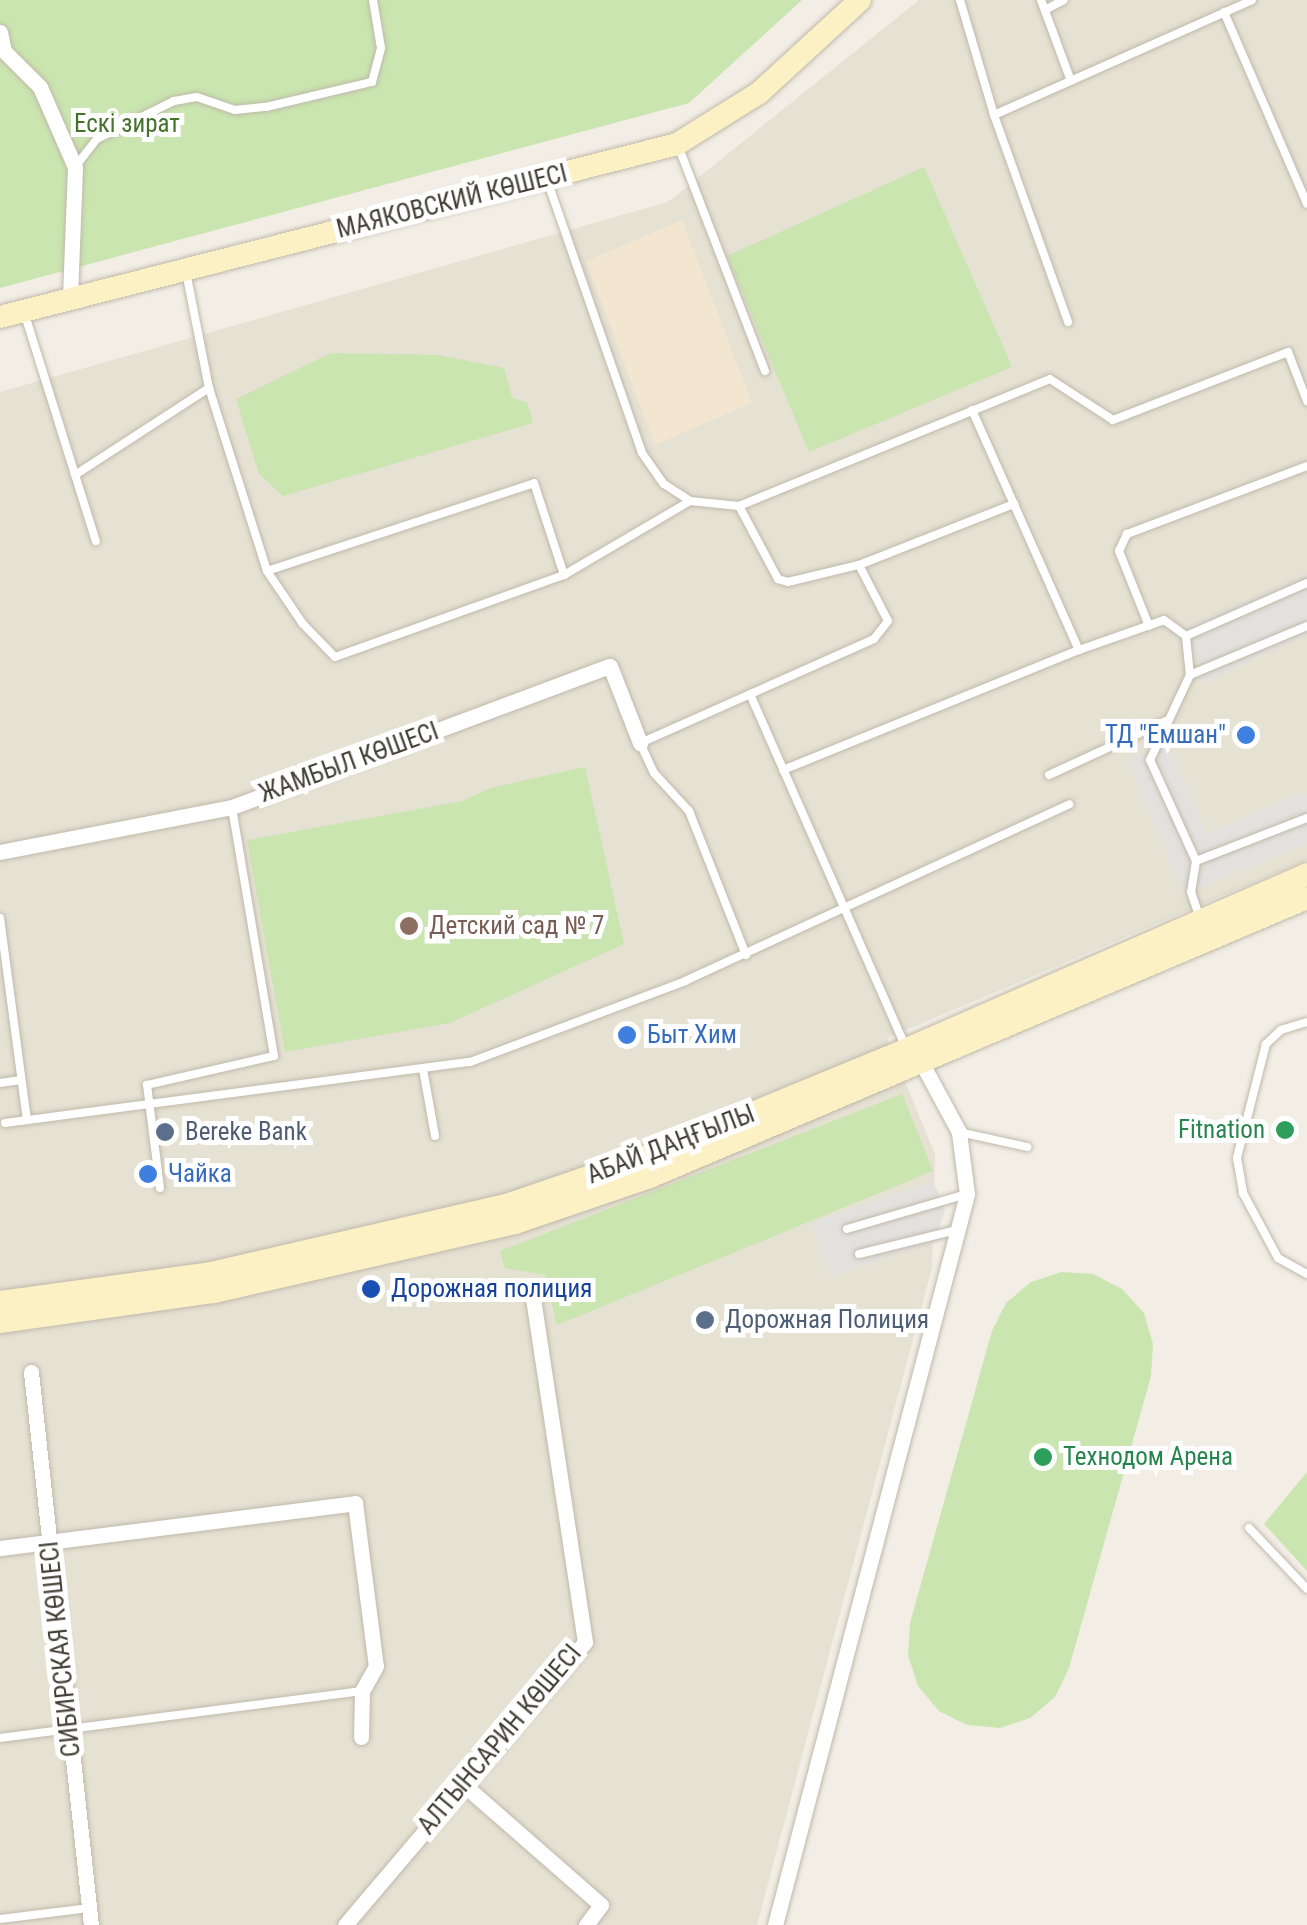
<!DOCTYPE html>
<meta charset="utf-8">
<style>
body{margin:0}
#map{position:relative;width:1307px;height:1925px;overflow:hidden;background:#f2eee5;font-family:"Roboto Condensed",sans-serif}
div>[style]{position:absolute}
[style*='--x']{left:calc(var(--x)*1px);top:calc(var(--y)*1px);width:calc(var(--w)*1px);rotate:calc(var(--a)*1deg)}
.residential>*{inset:0;background:#e5e1d3}
.commercial>*{inset:0;background:#f3e6d1}
.green>*{inset:0;background:#cae5af}
.parking>*{inset:0;background:#e3e1dd}
.roads{filter:drop-shadow(0 0 2px #c0b9ab) drop-shadow(0 0 2px #c0b9ab)}
.service>*{height:8px;margin:-4px;padding:0 4px;transform-origin:4px;border-radius:4px;background:#fff}
.minor>*{height:15px;margin:-7.5px;padding:0 7.5px;transform-origin:7.5px;border-radius:7.5px;background:#fff}
.secondary>*{height:22px;margin:-11px;padding:0 11px;transform-origin:11px;border-radius:11px;background:#fcf1c5}
.dots>*{width:28px;height:28px;translate:-50% -50%;box-sizing:border-box;border:5px solid #fff;border-radius:50%}
span{translate:-50% -50%;white-space:nowrap;text-align:center;line-height:1.15;-webkit-text-stroke:10px #fff;paint-order:stroke}
.park-label{font-size:25px;color:#43732b}
.street-label{font-size:25px;color:#443f35}
.shop-label{font-size:25px;color:#366cbe}
.right{translate:-100% -50%;text-align:right}
.left{translate:0 -50%;text-align:left}
.education-label{font-size:25px;color:#785e54}
.leisure-label{font-size:25px;color:#27864d}
.service-label{font-size:25px;color:#4e5e75}
.transit-label{font-size:25px;color:#164399}
</style>
<div id="map">
<div class="residential">
<div style="clip-path:polygon(919px 0,1307px 0,1307px 860px,887px 1038px,935px 1154px,932px 1268px,757px 1925px,0 1925px,0 392px,668px 202px)"></div>
</div>
<div class="commercial">
<div style="clip-path:polygon(682px 220px,752px 403px,655px 445px,586px 261px)"></div>
</div>
<div class="green">
<div style="clip-path:polygon(0 0,802px 0,689px 103px,0 288px)"></div>
<div style="clip-path:polygon(924px 167px,1012px 367px,809px 452px,727px 256px)"></div>
<div style="clip-path:polygon(331px 353px,437px 355px,504px 368px,512px 398px,527px 402px,533px 423px,283px 496px,259px 474px,236px 399px)"></div>
<div style="clip-path:polygon(585px 767px,624px 944px,450px 1023px,285px 1052px,247px 840px,463px 801px,490px 788px)"></div>
<div style="clip-path:polygon(902px 1094px,933px 1171px,557px 1325px,545px 1275px,505px 1268px,500px 1251px)"></div>
<div style="clip-path:polygon(1061px 1272px,1093px 1274px,1122px 1289px,1144px 1313px,1153px 1344px,1151px 1376px,1069px 1668px,1055px 1697px,1030px 1718px,1000px 1728px,967px 1725px,939px 1711px,918px 1686px,908px 1655px,910px 1623px,992px 1331px,1006px 1303px,1031px 1282px)"></div>
<div style="clip-path:polygon(1307px 1472px,1307px 1571px,1264px 1524px)"></div>
</div>
<div class="parking">
<div style="clip-path:polygon(1307px 573px,1307px 636px,1198px 685px,1174px 633px)"></div>
<div style="clip-path:polygon(1168px 742px,1207px 833px,1307px 791px,1307px 843px,1184px 895px,1127px 759px)"></div>
<div style="clip-path:polygon(933px 1181px,945px 1209px,935px 1243px,831px 1276px,811px 1223px)"></div>
</div>
<div class="roads">
<div class="service">
<div style="--x:960;--y:0;--w:120;--a:73.5"></div>
<div style="--x:994;--y:115;--w:282;--a:-24"></div>
<div style="--x:1041;--y:0;--w:86;--a:69.7"></div>
<div style="--x:1045;--y:10;--w:21;--a:-28"></div>
<div style="--x:1224;--y:12;--w:209;--a:66.6"></div>
<div style="--x:994;--y:115;--w:220;--a:70.3"></div>
<div style="--x:679;--y:148;--w:239;--a:68.9"></div>
<div style="--x:75;--y:167;--w:36;--a:-52"></div>
<div style="--x:97;--y:139;--w:86;--a:-26.3"></div>
<div style="--x:174;--y:101;--w:23;--a:-10"></div>
<div style="--x:197;--y:97;--w:40;--a:18.9"></div>
<div style="--x:235;--y:110;--w:31;--a:-6"></div>
<div style="--x:266;--y:107;--w:109;--a:-13.3"></div>
<div style="--x:372;--y:82;--w:35;--a:-75"></div>
<div style="--x:381;--y:48;--w:49;--a:-99.5"></div>
<div style="--x:547;--y:180;--w:289;--a:70.8"></div>
<div style="--x:642;--y:453;--w:38;--a:55"></div>
<div style="--x:664;--y:484;--w:31;--a:33"></div>
<div style="--x:690;--y:501;--w:49;--a:5.8"></div>
<div style="--x:739;--y:506;--w:336;--a:-22.2"></div>
<div style="--x:1050;--y:379;--w:75;--a:33.1"></div>
<div style="--x:1113;--y:420;--w:188;--a:-21.2"></div>
<div style="--x:1288;--y:352;--w:53;--a:68.8"></div>
<div style="--x:186;--y:272;--w:118;--a:78.8"></div>
<div style="--x:209;--y:388;--w:192;--a:72.4"></div>
<div style="--x:267;--y:571;--w:64;--a:55.8"></div>
<div style="--x:303;--y:624;--w:46;--a:45.9"></div>
<div style="--x:335;--y:657;--w:243;--a:-19.7"></div>
<div style="--x:564;--y:575;--w:146;--a:-30.4"></div>
<div style="--x:25;--y:315;--w:237;--a:72.6"></div>
<div style="--x:972;--y:410;--w:263;--a:66"></div>
<div style="--x:1079;--y:650;--w:90;--a:-19.4"></div>
<div style="--x:1164;--y:620;--w:27;--a:36"></div>
<div style="--x:75;--y:475;--w:160;--a:-33"></div>
<div style="--x:739;--y:506;--w:83;--a:61.9"></div>
<div style="--x:778;--y:579;--w:10;--a:17"></div>
<div style="--x:788;--y:582;--w:73;--a:-13.5"></div>
<div style="--x:859;--y:565;--w:63;--a:62.6"></div>
<div style="--x:888;--y:621;--w:23;--a:128"></div>
<div style="--x:874;--y:639;--w:256;--a:156"></div>
<div style="--x:640;--y:743;--w:33;--a:65"></div>
<div style="--x:654;--y:773;--w:52;--a:47.4"></div>
<div style="--x:689;--y:811;--w:155;--a:68.4"></div>
<div style="--x:859;--y:565;--w:167;--a:-21.5"></div>
<div style="--x:267;--y:571;--w:281;--a:-18.2"></div>
<div style="--x:534;--y:483;--w:97;--a:71.9"></div>
<div style="--x:1149;--y:626;--w:81;--a:-111.8"></div>
<div style="--x:1119;--y:551;--w:19;--a:-65"></div>
<div style="--x:1127;--y:534;--w:192;--a:-20.7"></div>
<div style="--x:1307;--y:626;--w:127;--a:157.3"></div>
<div style="--x:1190;--y:675;--w:94;--a:115.2"></div>
<div style="--x:1150;--y:760;--w:111;--a:65.5"></div>
<div style="--x:1196;--y:861;--w:119;--a:-21.2"></div>
<div style="--x:1190;--y:675;--w:39;--a:-96"></div>
<div style="--x:1186;--y:636;--w:132;--a:-23.7"></div>
<div style="--x:750;--y:694;--w:386;--a:66.2"></div>
<div style="--x:783;--y:770;--w:319;--a:-22.1"></div>
<div style="--x:1049;--y:775;--w:131;--a:-24.8"></div>
<div style="--x:1196;--y:861;--w:31;--a:99"></div>
<div style="--x:1191;--y:892;--w:24;--a:71"></div>
<div style="--x:0;--y:918;--w:204;--a:82.4"></div>
<div style="--x:1307;--y:1022;--w:27;--a:163"></div>
<div style="--x:1281;--y:1030;--w:21;--a:137"></div>
<div style="--x:1266;--y:1044;--w:118;--a:104.3"></div>
<div style="--x:1237;--y:1158;--w:36;--a:80"></div>
<div style="--x:1243;--y:1193;--w:74;--a:61.7"></div>
<div style="--x:1278;--y:1258;--w:33;--a:29"></div>
<div style="--x:423;--y:1069;--w:68;--a:79.8"></div>
<div style="--x:0;--y:1083;--w:21;--a:-8"></div>
<div style="--x:5;--y:1123;--w:469;--a:-7.5"></div>
<div style="--x:470;--y:1062;--w:230;--a:-20.6"></div>
<div style="--x:685;--y:981;--w:423;--a:-24.7"></div>
<div style="--x:959;--y:1132;--w:70;--a:12.4"></div>
<div style="--x:160;--y:1188;--w:104;--a:-97.2"></div>
<div style="--x:147;--y:1085;--w:130;--a:-12.9"></div>
<div style="--x:274;--y:1056;--w:253;--a:-99.6"></div>
<div style="--x:847;--y:1229;--w:125;--a:-16.3"></div>
<div style="--x:859;--y:1254;--w:101;--a:-13.8"></div>
<div style="--x:1249;--y:1528;--w:84;--a:46.4"></div>
<div style="--x:0;--y:1738;--w:365;--a:-7.4"></div>
<div style="--x:0;--y:1919;--w:90;--a:-7"></div>
</div>
<div class="minor">
<div style="--x:0;--y:32;--w:19;--a:78"></div>
<div style="--x:4;--y:51;--w:51;--a:45"></div>
<div style="--x:40;--y:87;--w:87;--a:66.4"></div>
<div style="--x:75;--y:167;--w:132;--a:92.2"></div>
<div style="--x:0;--y:852;--w:236;--a:-11"></div>
<div style="--x:232;--y:807;--w:403;--a:-20.5"></div>
<div style="--x:610;--y:666;--w:83;--a:68.7"></div>
<div style="--x:31;--y:1372;--w:556;--a:83.81"></div>
<div style="--x:0;--y:1548;--w:358;--a:-7.2"></div>
<div style="--x:355;--y:1503;--w:164;--a:82.7"></div>
<div style="--x:376;--y:1666;--w:29;--a:119"></div>
<div style="--x:362;--y:1691;--w:46;--a:91.2"></div>
<div style="--x:464;--y:1785;--w:182;--a:41.2"></div>
<div style="--x:601;--y:1905;--w:25;--a:127"></div>
<div style="--x:345;--y:1925;--w:371;--a:-49.7"></div>
<div style="--x:585;--y:1642;--w:354;--a:-98.6"></div>
<div style="--x:775;--y:1925;--w:756;--a:-75.28"></div>
<div style="--x:967;--y:1194;--w:63;--a:-97.4"></div>
<div style="--x:959;--y:1132;--w:84;--a:-118.4"></div>
</div>
<div class="secondary">
<div style="--x:0;--y:317;--w:699;--a:-14.33"></div>
<div style="--x:677;--y:144;--w:97;--a:-31.9"></div>
<div style="--x:759;--y:93;--w:137;--a:-42.6"></div>
<div style="--x:0;--y:1302;--w:213;--a:-7.8"></div>
<div style="--x:211;--y:1273;--w:306;--a:-13"></div>
<div style="--x:509;--y:1204;--w:142;--a:-18.9"></div>
<div style="--x:643;--y:1158;--w:286;--a:-22.4"></div>
<div style="--x:907;--y:1049;--w:437;--a:-23.6"></div>
<div style="--x:0;--y:1322;--w:216;--a:-8"></div>
<div style="--x:214;--y:1292;--w:309;--a:-12.9"></div>
<div style="--x:515;--y:1223;--w:143;--a:-18.8"></div>
<div style="--x:650;--y:1177;--w:714;--a:-23.01"></div>
</div>
</div>
<div class="dots">
<div style="left:1246px;top:735px;background:#3f7fe0"></div>
<div style="left:409px;top:926px;background:#8d6e63"></div>
<div style="left:627px;top:1035px;background:#3f7fe0"></div>
<div style="left:1285px;top:1130px;background:#2e9e5b"></div>
<div style="left:165px;top:1132px;background:#5c6f8a"></div>
<div style="left:148px;top:1174px;background:#3f7fe0"></div>
<div style="left:371px;top:1289px;background:#1a4fb4"></div>
<div style="left:705px;top:1320px;background:#5c6f8a"></div>
<div style="left:1043px;top:1457px;background:#2e9e5b"></div>
</div>
<div class="park-label">
<span style="left:127px;top:124px">Ескі зират</span>
</div>
<div class="street-label">
<span style="left:452px;top:202px;rotate:-14deg">МАЯКОВСКИЙ КӨШЕСІ</span>
<span style="left:349px;top:763px;rotate:-20deg">ЖАМБЫЛ КӨШЕСІ</span>
<span style="left:671px;top:1145px;rotate:-21deg">АБАЙ ДАҢҒЫЛЫ</span>
<span style="left:61px;top:1649px;rotate:-96deg">СИБИРСКАЯ КӨШЕСІ</span>
<span style="left:500px;top:1740px;rotate:-50deg">АЛТЫНСАРИН КӨШЕСІ</span>
</div>
<div class="shop-label">
<span class="right" style="left:1226px;top:735px">ТД "Емшан"</span>
<span class="left" style="left:647px;top:1035px">Быт Хим</span>
<span class="left" style="left:168px;top:1174px">Чайка</span>
</div>
<div class="education-label">
<span class="left" style="left:429px;top:926px">Детский сад № 7</span>
</div>
<div class="leisure-label">
<span class="right" style="left:1265px;top:1130px">Fitnation</span>
<span class="left" style="left:1063px;top:1457px">Технодом Арена</span>
</div>
<div class="service-label">
<span class="left" style="left:185px;top:1132px">Bereke Bank</span>
<span class="left" style="left:725px;top:1320px">Дорожная Полиция</span>
</div>
<div class="transit-label">
<span class="left" style="left:391px;top:1289px">Дорожная полиция</span>
</div>
</div>
